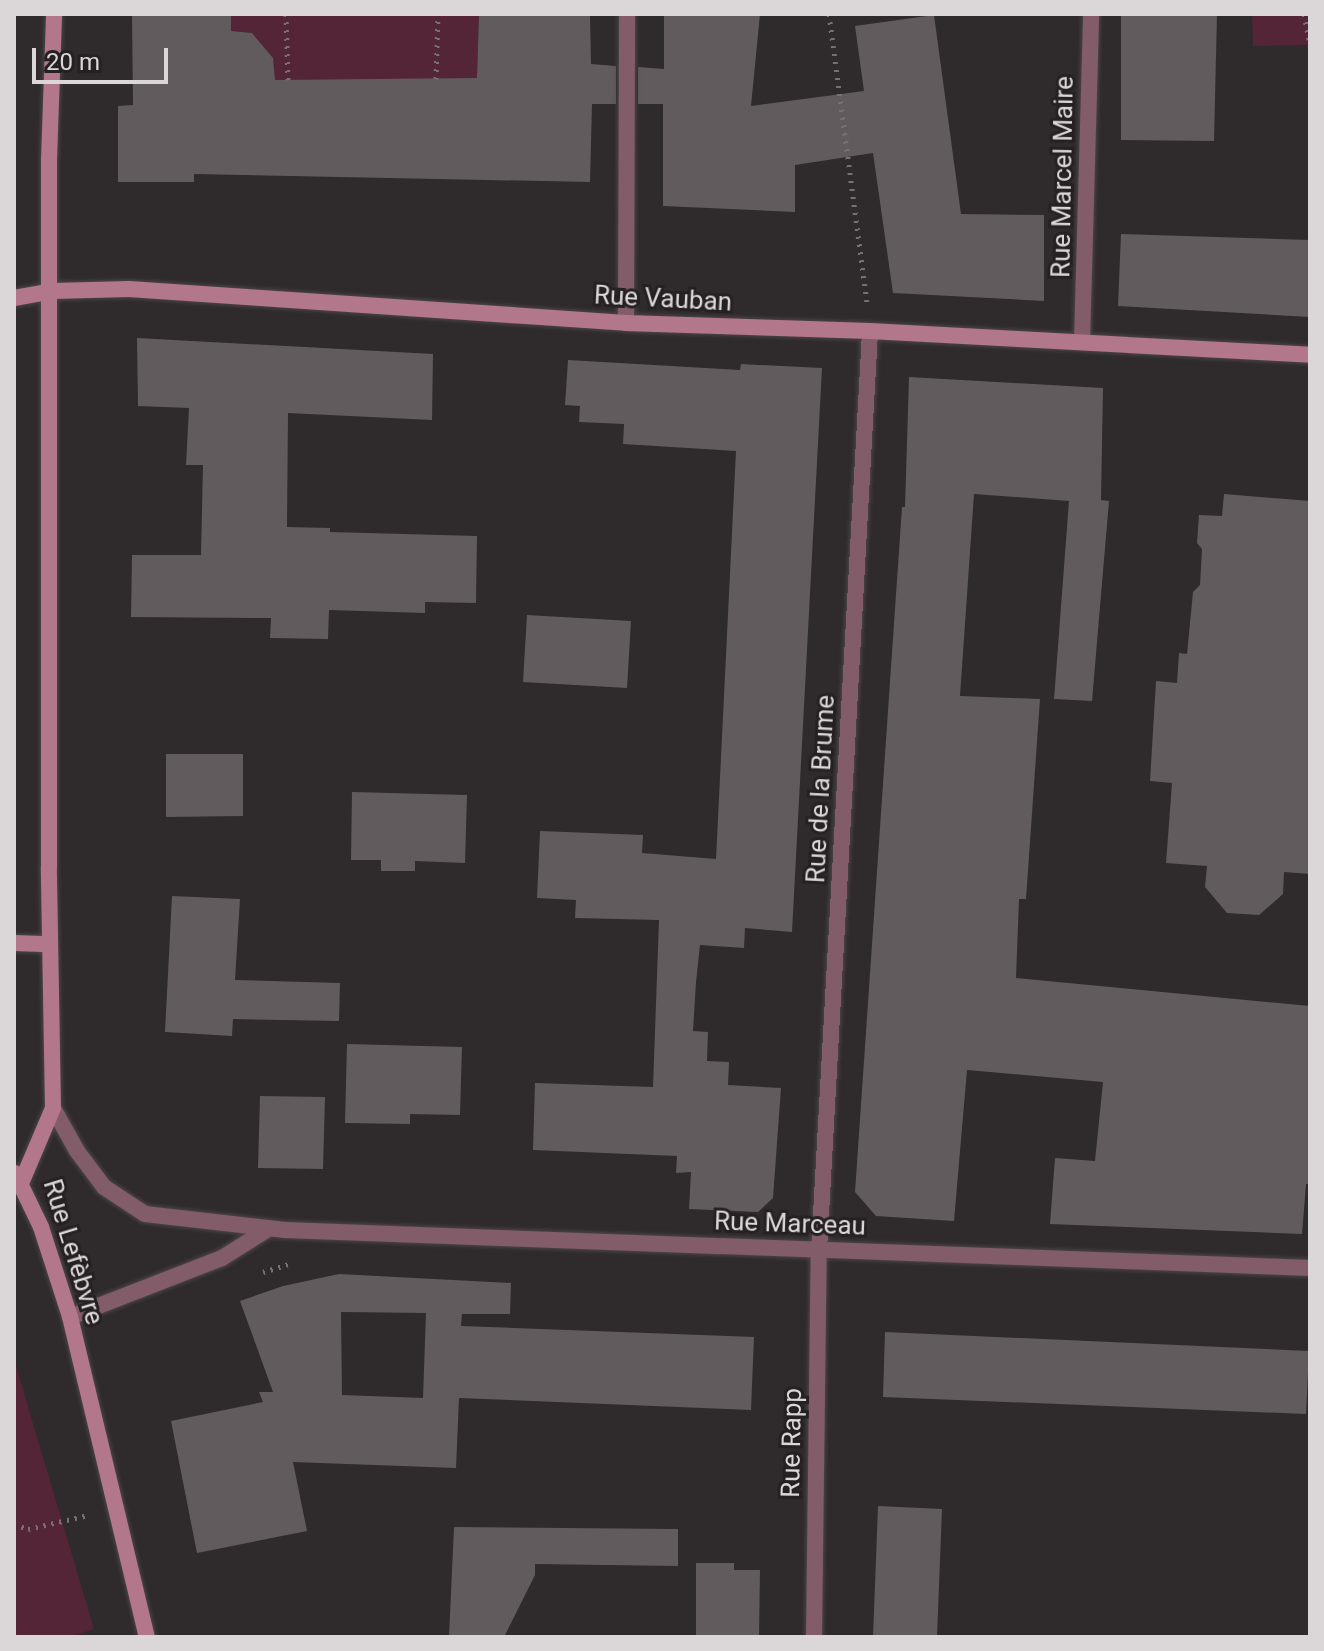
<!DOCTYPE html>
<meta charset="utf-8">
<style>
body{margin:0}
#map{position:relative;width:1324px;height:1651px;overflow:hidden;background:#2f2a2b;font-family:Roboto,sans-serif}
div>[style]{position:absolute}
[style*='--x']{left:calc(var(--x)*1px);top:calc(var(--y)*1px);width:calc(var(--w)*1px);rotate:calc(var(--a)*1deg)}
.green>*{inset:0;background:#542437}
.building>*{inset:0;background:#625b5d}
.path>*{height:5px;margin-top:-2.5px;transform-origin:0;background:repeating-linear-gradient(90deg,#767172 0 2px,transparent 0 8px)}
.roads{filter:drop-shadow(0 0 2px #4b4647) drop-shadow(0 0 2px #4b4647)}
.street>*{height:16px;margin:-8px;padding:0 8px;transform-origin:8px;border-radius:8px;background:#825c69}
.secondary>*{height:16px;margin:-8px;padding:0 8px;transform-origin:8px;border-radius:8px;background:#b3778b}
span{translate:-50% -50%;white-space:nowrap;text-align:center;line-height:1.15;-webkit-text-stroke:6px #252022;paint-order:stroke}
.street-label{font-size:26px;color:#dbd7d8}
.frame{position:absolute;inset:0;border:16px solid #dbd7d8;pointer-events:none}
.scale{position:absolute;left:32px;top:48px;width:136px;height:36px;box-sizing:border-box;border:4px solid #dbd7d8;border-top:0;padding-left:10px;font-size:24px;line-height:28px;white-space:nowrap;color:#dbd7d8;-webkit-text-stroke:6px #252022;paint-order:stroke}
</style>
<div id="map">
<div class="green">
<div style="clip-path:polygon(231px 14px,479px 14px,477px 78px,275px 82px,252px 33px,231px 31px)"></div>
<div style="clip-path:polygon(1252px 14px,1310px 14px,1310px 45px,1253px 46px)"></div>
<div style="clip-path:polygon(14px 1359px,94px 1629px,71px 1637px,14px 1637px)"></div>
</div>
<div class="building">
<div style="clip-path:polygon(132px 14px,231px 14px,231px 31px,252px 33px,273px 58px,275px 80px,477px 78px,479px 14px,590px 14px,591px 64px,616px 66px,616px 104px,592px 104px,590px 182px,194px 174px,194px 182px,118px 182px,118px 106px,133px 105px)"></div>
<div style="clip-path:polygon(664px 14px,760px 14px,751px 106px,864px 91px,855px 26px,934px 15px,961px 214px,1044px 215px,1044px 301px,893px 293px,873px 153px,795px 165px,795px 212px,663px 206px,663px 104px,638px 104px,638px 67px,664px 69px)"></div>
<div style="clip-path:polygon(1121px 14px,1217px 14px,1214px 141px,1121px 140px)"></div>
<div style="clip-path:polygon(1121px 234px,1310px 240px,1310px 317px,1118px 306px)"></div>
<div style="clip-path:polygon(137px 338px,433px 354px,432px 420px,288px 413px,287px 527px,330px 528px,330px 532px,477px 536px,476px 603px,425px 602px,425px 613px,329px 610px,328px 639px,270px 638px,271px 618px,131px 617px,132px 555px,201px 555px,203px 465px,186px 465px,189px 408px,138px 406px)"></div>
<div style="clip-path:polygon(568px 360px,740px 370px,741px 364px,822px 368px,792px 932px,745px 928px,744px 948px,700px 945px,696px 982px,693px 1031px,708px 1032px,707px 1061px,729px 1062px,728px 1085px,781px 1088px,773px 1198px,758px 1212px,689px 1209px,691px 1172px,676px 1173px,677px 1156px,533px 1150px,535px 1083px,653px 1087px,659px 920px,575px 918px,576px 900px,537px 898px,540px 831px,643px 835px,642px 853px,716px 859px,736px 451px,623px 444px,624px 424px,579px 422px,580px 406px,565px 405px)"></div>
<div style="clip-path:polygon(909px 377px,1103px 388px,1101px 500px,1109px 501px,1092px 701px,1054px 699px,1069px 501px,974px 494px,960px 696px,1040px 699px,1026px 899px,1019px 899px,1016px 978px,1310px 1006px,1310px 1184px,1306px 1184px,1302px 1234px,1050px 1224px,1055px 1158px,1095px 1161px,1103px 1082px,967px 1070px,954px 1221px,876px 1216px,855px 1192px,902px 507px,905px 507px)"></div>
<div style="clip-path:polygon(1224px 494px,1310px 501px,1310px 874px,1284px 872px,1283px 894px,1259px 915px,1227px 913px,1205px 887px,1207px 866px,1166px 863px,1172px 783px,1150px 781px,1156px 681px,1177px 683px,1179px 653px,1187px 654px,1193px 592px,1200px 585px,1202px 549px,1197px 543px,1199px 515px,1222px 516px)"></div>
<div style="clip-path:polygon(527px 615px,631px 621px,627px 688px,523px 682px)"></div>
<div style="clip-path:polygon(166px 754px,243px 754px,243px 816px,166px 817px)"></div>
<div style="clip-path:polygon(352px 792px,467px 795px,465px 863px,415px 861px,415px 871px,381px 871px,381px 860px,351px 860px)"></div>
<div style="clip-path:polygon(172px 896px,240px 899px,235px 980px,340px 983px,339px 1021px,233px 1019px,232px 1036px,165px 1032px)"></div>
<div style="clip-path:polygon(347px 1044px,462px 1047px,460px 1115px,410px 1114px,410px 1124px,345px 1123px)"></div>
<div style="clip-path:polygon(260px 1096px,325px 1097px,323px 1169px,258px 1168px)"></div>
<div style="clip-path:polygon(evenodd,339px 1274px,511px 1283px,510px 1314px,462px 1314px,461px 1326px,754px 1337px,751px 1410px,459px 1398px,456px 1468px,293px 1462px,307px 1531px,197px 1553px,171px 1421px,263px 1402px,259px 1392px,273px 1392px,240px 1301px,283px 1286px,339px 1274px,341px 1312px,426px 1313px,423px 1398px,342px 1395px,341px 1312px)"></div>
<div style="clip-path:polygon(885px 1332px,1309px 1351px,1306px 1414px,883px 1397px)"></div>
<div style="clip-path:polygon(878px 1506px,942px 1509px,937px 1637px,873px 1637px)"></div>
<div style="clip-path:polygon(454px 1527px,678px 1529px,678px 1566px,535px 1564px,535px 1575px,504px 1637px,449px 1637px)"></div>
<div style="clip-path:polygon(696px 1563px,734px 1563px,734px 1570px,760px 1570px,759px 1637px,696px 1637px)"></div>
</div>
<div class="path">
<div style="--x:286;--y:14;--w:66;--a:88.3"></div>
<div style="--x:829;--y:14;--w:290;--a:82.5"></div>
<div style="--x:1304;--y:14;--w:33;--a:79"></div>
<div style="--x:436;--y:79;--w:65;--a:-88.2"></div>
<div style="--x:263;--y:1272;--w:30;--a:-17"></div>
<div style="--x:14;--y:1524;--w:15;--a:20"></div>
<div style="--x:28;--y:1529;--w:62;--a:-13.1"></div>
</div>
<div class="roads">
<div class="street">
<div style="--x:626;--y:323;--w:309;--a:-89.8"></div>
<div style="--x:1082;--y:342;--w:328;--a:-88.4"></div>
<div style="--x:53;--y:1108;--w:49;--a:60.8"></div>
<div style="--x:77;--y:1151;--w:45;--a:53.1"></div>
<div style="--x:104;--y:1187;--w:49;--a:33.4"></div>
<div style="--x:145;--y:1214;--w:141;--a:6.5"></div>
<div style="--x:285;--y:1230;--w:1026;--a:2.12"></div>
<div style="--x:70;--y:1317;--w:163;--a:-21.2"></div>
<div style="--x:222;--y:1258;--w:54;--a:-32.2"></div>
<div style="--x:814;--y:1637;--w:387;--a:-89.3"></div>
<div style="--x:819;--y:1250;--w:920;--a:-86.82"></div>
</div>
<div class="secondary">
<div style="--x:14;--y:298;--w:39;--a:-10"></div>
<div style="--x:52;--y:291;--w:77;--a:-1.5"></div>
<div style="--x:129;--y:289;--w:498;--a:3.9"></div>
<div style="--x:626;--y:323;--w:244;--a:1.9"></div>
<div style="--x:870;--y:331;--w:441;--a:3.1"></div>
<div style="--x:14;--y:943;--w:36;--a:2"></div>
<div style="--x:15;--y:1173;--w:60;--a:64.3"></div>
<div style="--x:41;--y:1227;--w:95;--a:72.1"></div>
<div style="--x:70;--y:1317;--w:329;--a:76.5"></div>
<div style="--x:22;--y:1181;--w:79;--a:-67"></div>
<div style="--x:53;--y:1108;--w:241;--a:-91"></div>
<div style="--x:49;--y:867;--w:707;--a:-90"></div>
<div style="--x:49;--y:160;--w:146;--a:-88"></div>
</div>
</div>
<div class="street-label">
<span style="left:1063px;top:177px;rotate:-89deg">Rue Marcel Maire</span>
<span style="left:663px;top:299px;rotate:3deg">Rue Vauban</span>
<span style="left:821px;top:789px;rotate:-87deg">Rue de la Brume</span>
<span style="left:790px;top:1224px;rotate:2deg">Rue Marceau</span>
<span style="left:73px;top:1252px;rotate:73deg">Rue Lefèbvre</span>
<span style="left:792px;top:1443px;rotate:-89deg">Rue Rapp</span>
</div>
<div class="frame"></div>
<div class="scale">20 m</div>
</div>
